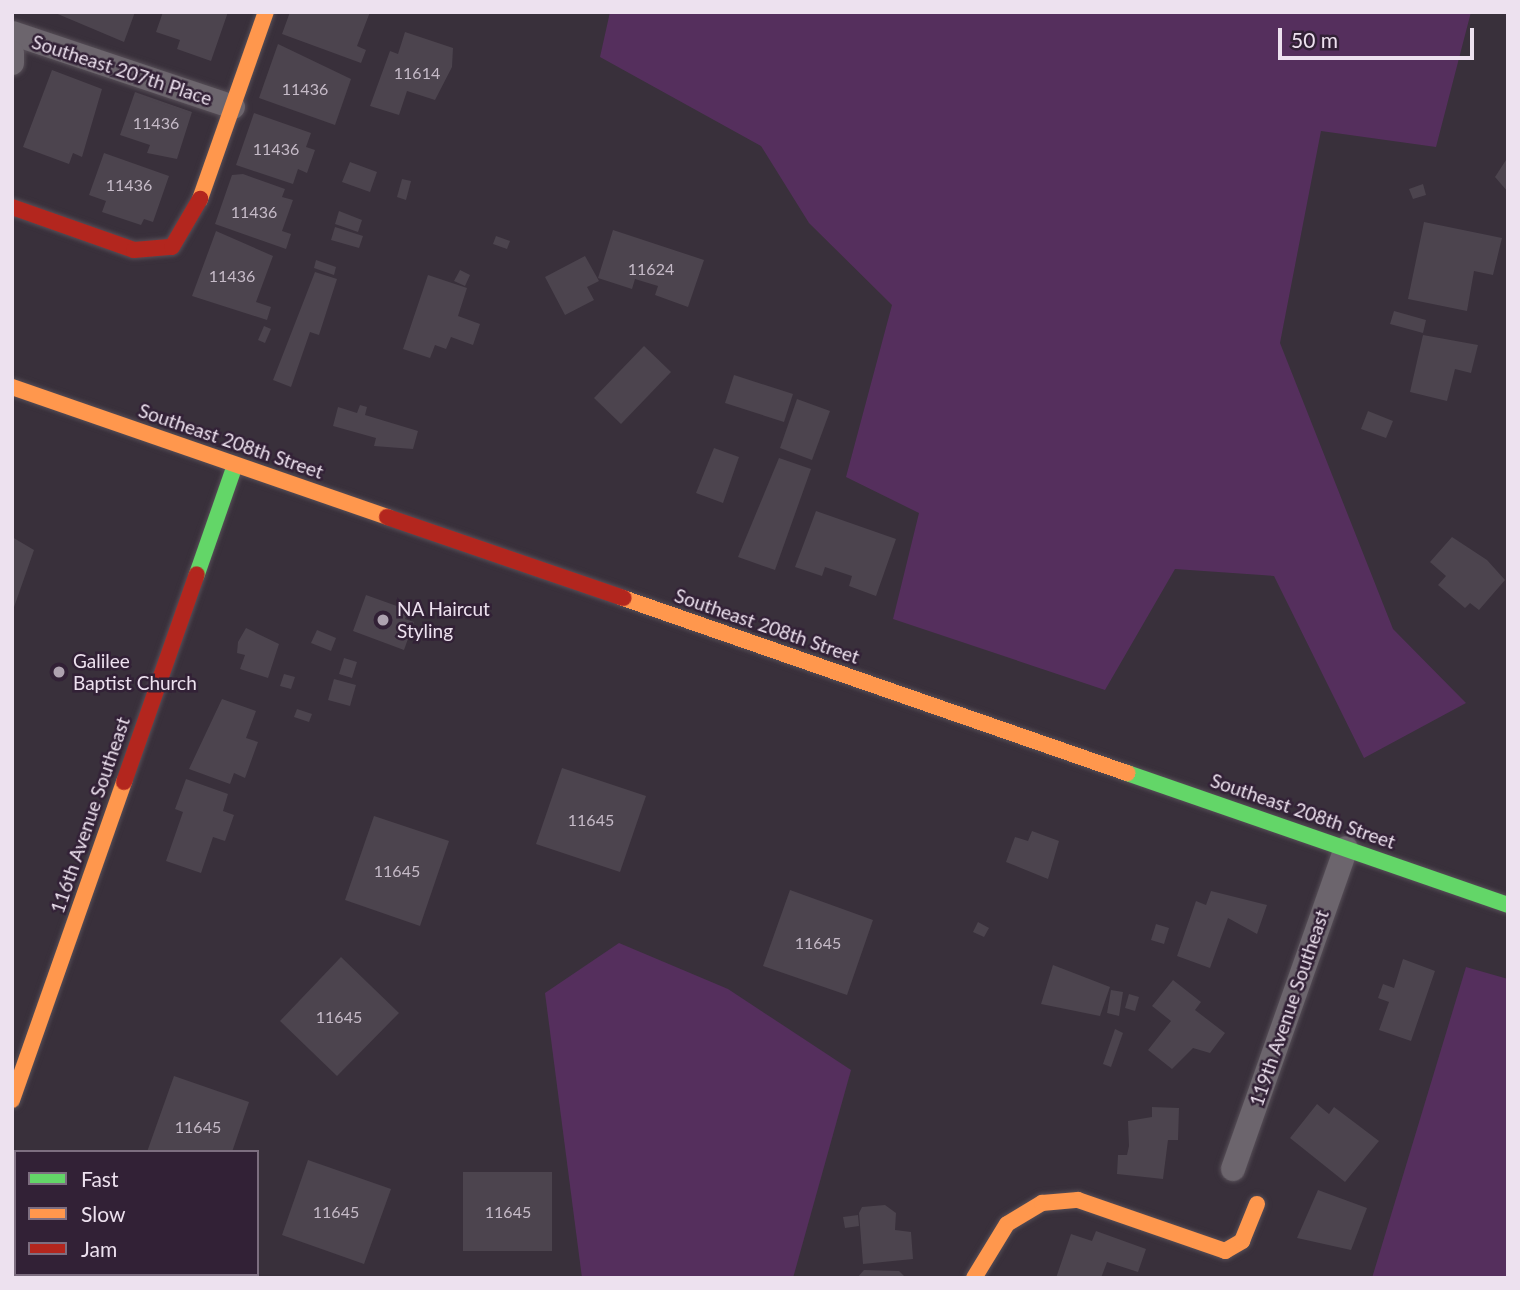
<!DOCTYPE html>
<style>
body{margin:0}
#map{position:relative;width:1520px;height:1290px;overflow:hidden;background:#39303b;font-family:Lato,sans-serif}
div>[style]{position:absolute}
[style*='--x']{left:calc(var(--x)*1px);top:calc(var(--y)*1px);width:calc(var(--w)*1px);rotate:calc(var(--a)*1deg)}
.green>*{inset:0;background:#552f5d}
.building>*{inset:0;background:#4c444e}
.roads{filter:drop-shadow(0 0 2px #564e57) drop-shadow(0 0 2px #564e57)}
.street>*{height:24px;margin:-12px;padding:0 12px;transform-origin:12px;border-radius:12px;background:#6c656d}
.fast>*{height:16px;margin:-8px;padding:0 8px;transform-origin:8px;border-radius:8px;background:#63d668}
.slow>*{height:16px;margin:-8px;padding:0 8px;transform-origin:8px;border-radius:8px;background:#ff974d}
.jam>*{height:16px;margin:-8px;padding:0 8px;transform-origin:8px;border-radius:8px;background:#b3261e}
.dots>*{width:19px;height:19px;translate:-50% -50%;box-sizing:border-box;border:4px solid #322136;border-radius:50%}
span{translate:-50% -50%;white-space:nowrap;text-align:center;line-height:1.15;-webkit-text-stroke:5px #322136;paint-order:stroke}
.number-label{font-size:16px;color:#c5bac7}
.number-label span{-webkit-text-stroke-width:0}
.street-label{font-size:19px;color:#ede1ef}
.poi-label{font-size:19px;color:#ede1ef}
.left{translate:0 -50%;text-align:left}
.frame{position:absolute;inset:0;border:14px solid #ede1ef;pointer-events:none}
.legend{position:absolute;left:14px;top:1150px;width:245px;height:126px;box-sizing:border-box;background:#322136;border:2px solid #7d6e80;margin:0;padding:9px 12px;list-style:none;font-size:21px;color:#ede1ef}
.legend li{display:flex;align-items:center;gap:14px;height:35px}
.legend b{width:35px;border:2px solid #7d6e80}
.scale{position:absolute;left:1278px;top:28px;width:196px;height:32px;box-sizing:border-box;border:4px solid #ede1ef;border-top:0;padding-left:9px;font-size:21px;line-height:24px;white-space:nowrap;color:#ede1ef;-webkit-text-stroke:5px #322136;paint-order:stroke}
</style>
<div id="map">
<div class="green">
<div style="clip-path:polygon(610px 12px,1471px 12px,1436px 147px,1321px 131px,1280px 343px,1393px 629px,1466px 703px,1364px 758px,1274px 576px,1175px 569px,1105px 690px,893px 619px,919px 513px,846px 477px,892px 305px,809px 223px,761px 146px,600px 57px)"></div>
<div style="clip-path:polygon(619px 943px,728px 989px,851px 1070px,793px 1278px,582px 1278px,545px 993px)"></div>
<div style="clip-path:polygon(1466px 967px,1508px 979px,1508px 1278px,1372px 1278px)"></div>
</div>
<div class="building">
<div style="clip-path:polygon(53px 12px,135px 12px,124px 42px)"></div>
<div style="clip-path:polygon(163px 12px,228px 12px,211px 61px,177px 49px,180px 40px,156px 32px)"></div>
<div style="clip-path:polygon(290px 12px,370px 12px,357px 46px,366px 50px,361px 63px,282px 34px)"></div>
<div style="clip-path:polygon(405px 32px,453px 48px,452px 67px,435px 100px,407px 91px,399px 115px,370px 106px,390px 51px,398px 54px)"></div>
<div style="clip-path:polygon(278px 44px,351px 79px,335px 125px,259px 98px)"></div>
<div style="clip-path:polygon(52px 70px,102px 89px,82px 157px,73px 153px,69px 164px,23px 147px)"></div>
<div style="clip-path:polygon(135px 92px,192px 112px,177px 159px,147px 153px,150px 145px,120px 135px)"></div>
<div style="clip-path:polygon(254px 113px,311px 133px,306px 147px,315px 150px,307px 173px,298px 169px,293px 184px,236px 165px)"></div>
<div style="clip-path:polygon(104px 153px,169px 176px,153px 222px,144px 219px,141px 225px,102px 212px,106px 201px,89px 195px)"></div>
<div style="clip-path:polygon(1508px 157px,1508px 192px,1495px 177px)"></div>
<div style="clip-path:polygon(350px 162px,377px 172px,370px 192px,342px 182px)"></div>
<div style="clip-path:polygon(243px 174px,285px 189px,282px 197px,293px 200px,282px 231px,291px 234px,286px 249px,215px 224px,232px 175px)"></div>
<div style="clip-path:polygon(402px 179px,411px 181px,406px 200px,397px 197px)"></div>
<div style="clip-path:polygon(1423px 184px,1426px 195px,1413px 199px,1409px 189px)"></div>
<div style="clip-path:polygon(339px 211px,362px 220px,358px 232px,335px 224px)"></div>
<div style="clip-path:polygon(1424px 222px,1502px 238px,1493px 275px,1474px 271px,1467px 311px,1408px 299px)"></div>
<div style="clip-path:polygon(335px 227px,363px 236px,359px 248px,331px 240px)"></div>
<div style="clip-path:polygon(613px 230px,704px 260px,688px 307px,655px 295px,658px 286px,635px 279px,632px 289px,598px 278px)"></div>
<div style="clip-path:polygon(216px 231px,273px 256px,256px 302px,271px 307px,267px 320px,192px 296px)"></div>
<div style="clip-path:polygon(496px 236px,510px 241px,507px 249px,493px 244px)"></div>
<div style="clip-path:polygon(585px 256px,599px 281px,587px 287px,594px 300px,565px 315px,545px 277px)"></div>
<div style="clip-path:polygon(316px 260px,336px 267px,334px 275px,314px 268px)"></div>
<div style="clip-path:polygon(460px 270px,470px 275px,465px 286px,454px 281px)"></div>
<div style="clip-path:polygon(315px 272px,337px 279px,319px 335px,310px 332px,291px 387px,273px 380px)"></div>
<div style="clip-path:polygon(428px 275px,467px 288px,458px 316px,480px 324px,473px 345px,451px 337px,446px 349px,435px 345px,430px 358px,403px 349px)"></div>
<div style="clip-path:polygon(1394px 311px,1426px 320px,1423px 333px,1390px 324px)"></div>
<div style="clip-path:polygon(264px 326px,271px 329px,265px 343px,258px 340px)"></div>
<div style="clip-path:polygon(1423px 335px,1478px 345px,1471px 373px,1455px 369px,1447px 401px,1410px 392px)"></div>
<div style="clip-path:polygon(644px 346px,671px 372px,621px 424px,594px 398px)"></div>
<div style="clip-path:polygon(734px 375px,793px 394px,784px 422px,725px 403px)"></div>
<div style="clip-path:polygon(797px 399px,830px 411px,812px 460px,780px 448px)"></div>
<div style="clip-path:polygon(360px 405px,367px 407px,365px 415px,418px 431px,413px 449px,374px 446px,376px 438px,333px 426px,338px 407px,357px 413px)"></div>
<div style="clip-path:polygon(1368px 411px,1393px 421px,1386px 438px,1361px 429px)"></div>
<div style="clip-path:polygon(714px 448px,739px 457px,723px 503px,696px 493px)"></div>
<div style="clip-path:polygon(779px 458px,811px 469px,775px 570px,738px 557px)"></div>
<div style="clip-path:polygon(816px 511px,896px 539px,876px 596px,849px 586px,852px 576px,825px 567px,822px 576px,795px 567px)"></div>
<div style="clip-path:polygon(12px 537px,34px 550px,13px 610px,12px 610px)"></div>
<div style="clip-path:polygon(1452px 537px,1487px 560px,1505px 580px,1479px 610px,1470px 603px,1465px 608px,1438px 585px,1446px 576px,1430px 562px)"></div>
<div style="clip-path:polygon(366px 595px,408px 610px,405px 619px,414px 622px,404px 650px,353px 631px)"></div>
<div style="clip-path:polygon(246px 628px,279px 644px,268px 678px,240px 669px,245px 655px,237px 653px,238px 642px)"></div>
<div style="clip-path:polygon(317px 630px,336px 638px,331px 651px,311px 643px)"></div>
<div style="clip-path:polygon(344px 658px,357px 662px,352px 678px,339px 674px)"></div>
<div style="clip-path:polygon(284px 674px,295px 677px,291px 689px,280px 686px)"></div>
<div style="clip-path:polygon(334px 679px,356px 685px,350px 706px,328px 700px)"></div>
<div style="clip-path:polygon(222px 699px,256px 711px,246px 738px,258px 742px,245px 778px,234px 773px,230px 784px,189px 769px)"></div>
<div style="clip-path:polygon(297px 709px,312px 714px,309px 722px,294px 717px)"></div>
<div style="clip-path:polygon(562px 768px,646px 796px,620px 872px,536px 844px)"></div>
<div style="clip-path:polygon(186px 779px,228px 794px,223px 811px,234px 815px,225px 841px,213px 837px,201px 873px,166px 861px,183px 812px,175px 809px)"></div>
<div style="clip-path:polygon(374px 816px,449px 841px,420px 926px,345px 900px)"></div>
<div style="clip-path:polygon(1032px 831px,1059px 841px,1048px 879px,1006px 862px,1015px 837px,1028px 841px)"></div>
<div style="clip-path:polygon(790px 890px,873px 920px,847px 995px,763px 966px)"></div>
<div style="clip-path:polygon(1211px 891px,1267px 905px,1257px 934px,1228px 918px,1210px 968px,1177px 956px,1196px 901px,1206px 905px)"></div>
<div style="clip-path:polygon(978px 922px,989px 928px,984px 937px,973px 932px)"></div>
<div style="clip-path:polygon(1156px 924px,1169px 928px,1164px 944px,1151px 940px)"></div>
<div style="clip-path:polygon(341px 957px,399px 1013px,337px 1076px,280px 1021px)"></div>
<div style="clip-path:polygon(1403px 959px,1435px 971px,1411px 1041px,1379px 1030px,1389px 1002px,1378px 998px,1383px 984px,1394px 988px)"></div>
<div style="clip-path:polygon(1053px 965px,1110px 987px,1100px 1016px,1041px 1004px)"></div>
<div style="clip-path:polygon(1173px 980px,1201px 1002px,1195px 1010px,1225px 1033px,1210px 1053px,1193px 1048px,1172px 1069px,1148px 1050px,1171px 1021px,1152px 1006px)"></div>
<div style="clip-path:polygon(1111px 990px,1123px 992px,1119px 1016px,1107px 1013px)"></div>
<div style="clip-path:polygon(1129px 994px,1139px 997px,1135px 1011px,1125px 1008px)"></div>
<div style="clip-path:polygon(1115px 1029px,1123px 1033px,1111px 1067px,1103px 1064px)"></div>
<div style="clip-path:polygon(174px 1076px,249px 1102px,232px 1152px,147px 1152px)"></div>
<div style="clip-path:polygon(1317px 1104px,1329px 1114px,1334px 1107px,1379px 1141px,1345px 1182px,1290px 1138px)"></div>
<div style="clip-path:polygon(1152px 1107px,1179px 1108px,1178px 1140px,1168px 1140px,1163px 1179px,1117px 1174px,1118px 1155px,1127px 1155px,1129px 1146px,1128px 1121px,1152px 1117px)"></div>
<div style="clip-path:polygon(308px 1160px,391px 1189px,364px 1264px,282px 1235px)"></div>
<div style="clip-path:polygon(463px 1172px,552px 1172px,552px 1251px,463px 1251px)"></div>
<div style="clip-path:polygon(1318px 1190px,1367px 1208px,1351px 1250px,1297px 1238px)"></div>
<div style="clip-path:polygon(885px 1205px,896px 1213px,895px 1230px,911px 1232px,913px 1259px,863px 1264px,859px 1213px,862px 1207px)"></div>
<div style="clip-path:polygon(858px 1215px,859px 1226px,845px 1228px,843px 1217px)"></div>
<div style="clip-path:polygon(1096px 1231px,1146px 1249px,1138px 1272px,1107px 1262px,1101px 1278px,1056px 1278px,1071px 1234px,1092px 1241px)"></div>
<div style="clip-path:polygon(864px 1270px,899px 1271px,906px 1278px,857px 1278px)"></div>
</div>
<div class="roads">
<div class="street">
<div style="--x:12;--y:33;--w:233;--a:18.5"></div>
<div style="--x:12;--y:53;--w:10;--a:90"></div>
<div style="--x:1233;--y:1169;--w:340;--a:-70.6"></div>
</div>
<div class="fast">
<div style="--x:197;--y:574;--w:115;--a:-70.8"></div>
<div style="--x:1127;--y:773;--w:403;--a:19.1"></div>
</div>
<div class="slow">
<div style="--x:200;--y:199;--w:198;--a:-70.6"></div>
<div style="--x:12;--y:387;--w:397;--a:19.1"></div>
<div style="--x:623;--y:598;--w:534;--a:19.15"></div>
<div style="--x:12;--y:1100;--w:337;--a:-70.6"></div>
<div style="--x:974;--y:1278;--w:63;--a:-58.6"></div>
<div style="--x:1007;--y:1224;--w:41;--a:-31"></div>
<div style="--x:1042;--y:1203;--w:36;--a:-5"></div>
<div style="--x:1078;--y:1200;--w:156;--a:19.1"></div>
<div style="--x:1225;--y:1251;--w:20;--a:-30"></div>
<div style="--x:1242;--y:1241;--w:40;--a:-68"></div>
</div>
<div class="jam">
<div style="--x:12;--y:207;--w:129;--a:19.4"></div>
<div style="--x:134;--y:250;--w:38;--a:-5"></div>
<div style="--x:172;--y:247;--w:56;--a:-59.7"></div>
<div style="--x:387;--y:517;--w:250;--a:18.9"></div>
<div style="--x:124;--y:782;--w:220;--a:-70.7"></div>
</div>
</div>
<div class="dots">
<div style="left:383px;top:620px;background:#aea3b0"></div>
<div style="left:59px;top:672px;background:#aea3b0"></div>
</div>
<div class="number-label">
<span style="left:417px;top:73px">11614</span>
<span style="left:305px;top:89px">11436</span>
<span style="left:156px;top:123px">11436</span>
<span style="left:276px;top:149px">11436</span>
<span style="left:129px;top:185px">11436</span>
<span style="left:254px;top:212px">11436</span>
<span style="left:651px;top:269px">11624</span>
<span style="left:232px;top:276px">11436</span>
<span style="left:591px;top:820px">11645</span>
<span style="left:397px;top:871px">11645</span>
<span style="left:818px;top:943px">11645</span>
<span style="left:339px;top:1017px">11645</span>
<span style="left:198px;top:1127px">11645</span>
<span style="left:336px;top:1212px">11645</span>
<span style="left:508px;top:1212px">11645</span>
</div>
<div class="street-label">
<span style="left:122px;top:70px;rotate:18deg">Southeast 207th Place</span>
<span style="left:231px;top:441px;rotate:19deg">Southeast 208th Street</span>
<span style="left:767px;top:626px;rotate:19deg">Southeast 208th Street</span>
<span style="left:1303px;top:811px;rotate:19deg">Southeast 208th Street</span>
<span style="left:90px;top:815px;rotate:-71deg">116th Avenue Southeast</span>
<span style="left:1289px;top:1008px;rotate:-71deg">119th Avenue Southeast</span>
</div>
<div class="poi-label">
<span class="left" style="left:397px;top:620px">NA Haircut<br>Styling</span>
<span class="left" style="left:73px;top:672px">Galilee<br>Baptist Church</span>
</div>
<div class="frame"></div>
<ul class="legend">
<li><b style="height:9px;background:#63d668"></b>Fast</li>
<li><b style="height:9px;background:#ff974d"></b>Slow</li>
<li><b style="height:9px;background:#b3261e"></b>Jam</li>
</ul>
<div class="scale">50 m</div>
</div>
